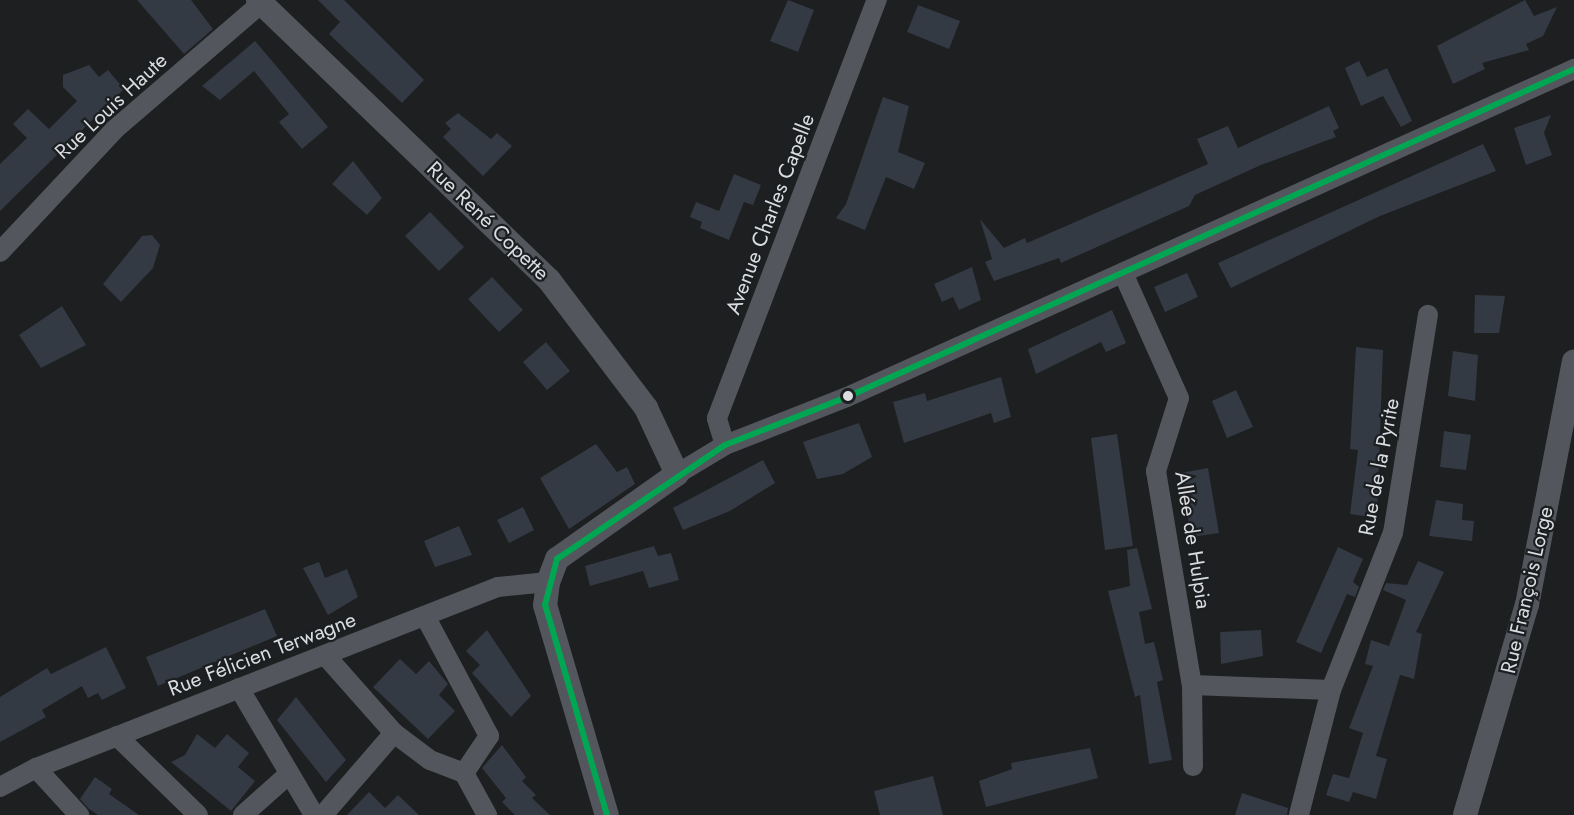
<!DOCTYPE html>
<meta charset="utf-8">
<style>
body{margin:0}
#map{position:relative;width:1574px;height:815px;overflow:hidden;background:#1d1f21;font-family:Jost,sans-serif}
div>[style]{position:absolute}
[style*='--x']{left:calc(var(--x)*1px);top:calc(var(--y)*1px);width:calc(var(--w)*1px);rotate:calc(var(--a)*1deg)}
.building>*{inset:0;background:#333a43}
.minor>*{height:20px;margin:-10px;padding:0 10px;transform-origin:10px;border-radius:10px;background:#53575d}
.tertiary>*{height:24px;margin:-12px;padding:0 12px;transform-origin:12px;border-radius:12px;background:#53575d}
.bus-1>*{height:6px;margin:-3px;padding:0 3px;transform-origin:3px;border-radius:3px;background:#00a651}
.dots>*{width:16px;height:16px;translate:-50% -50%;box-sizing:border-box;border:3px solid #1c1f22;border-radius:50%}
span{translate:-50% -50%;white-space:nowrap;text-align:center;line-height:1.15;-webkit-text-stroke:4.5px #1c1f22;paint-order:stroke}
.street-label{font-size:21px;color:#dbdcdf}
</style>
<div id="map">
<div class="building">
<div style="clip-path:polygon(137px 0,191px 0,213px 29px,184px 54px)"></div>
<div style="clip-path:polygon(318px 0,344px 0,424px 80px,402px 103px,329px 34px,340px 22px)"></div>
<div style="clip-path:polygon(788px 0,814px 10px,798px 52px,770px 41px)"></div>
<div style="clip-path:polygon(1525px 0,1534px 16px,1557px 7px,1543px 36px,1526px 44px,1529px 50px,1482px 63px,1485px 69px,1453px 84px,1437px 46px)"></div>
<div style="clip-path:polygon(918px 5px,960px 21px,949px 49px,907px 32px)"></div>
<div style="clip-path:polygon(255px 41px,328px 127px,302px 149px,279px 122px,289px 114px,254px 71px,220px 100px,202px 86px)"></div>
<div style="clip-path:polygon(1359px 61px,1367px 77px,1387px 68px,1412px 121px,1401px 127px,1383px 96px,1361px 106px,1345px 68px)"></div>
<div style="clip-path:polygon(89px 65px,99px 77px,108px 70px,124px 89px,0 211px,0 164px,27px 138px,13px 124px,28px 109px,49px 129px,77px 101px,63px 87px,63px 75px)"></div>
<div style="clip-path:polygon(883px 97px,909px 106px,898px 152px,925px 163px,914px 189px,886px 177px,865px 230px,836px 218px,846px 204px)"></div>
<div style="clip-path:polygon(1329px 106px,1339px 128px,1333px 131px,1336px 137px,1261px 165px,1195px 195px,1189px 206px,1061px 263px,1059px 258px,994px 281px,985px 262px,992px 259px,980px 219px,1004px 248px,1025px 238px,1027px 243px,1208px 164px,1197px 139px,1228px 126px,1238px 148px)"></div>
<div style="clip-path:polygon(458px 113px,491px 139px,497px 133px,512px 146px,483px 176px,443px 137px,451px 129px,445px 123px)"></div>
<div style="clip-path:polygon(1551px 115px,1544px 133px,1552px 155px,1526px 165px,1514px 128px)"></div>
<div style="clip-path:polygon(1483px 144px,1496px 171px,1380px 216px,1231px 288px,1218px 263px)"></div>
<div style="clip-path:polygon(353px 161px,382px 198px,367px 215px,332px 184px)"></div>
<div style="clip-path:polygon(734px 174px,761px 185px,753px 205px,744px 202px,729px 240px,700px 228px,702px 222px,690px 217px,696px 202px,719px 211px)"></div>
<div style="clip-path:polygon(430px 212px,464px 247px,439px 271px,405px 236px)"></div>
<div style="clip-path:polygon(152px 235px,160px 245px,153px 268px,121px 302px,103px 284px,142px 236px)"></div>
<div style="clip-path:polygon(972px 267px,981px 300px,959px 310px,953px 297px,942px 302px,934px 284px)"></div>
<div style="clip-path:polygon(1187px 273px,1198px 297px,1165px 312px,1154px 287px)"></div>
<div style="clip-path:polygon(492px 277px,523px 310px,499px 332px,468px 299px)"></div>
<div style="clip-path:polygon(1475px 295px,1505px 296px,1499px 333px,1474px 333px)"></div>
<div style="clip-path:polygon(62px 306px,86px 345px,41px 368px,19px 335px)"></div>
<div style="clip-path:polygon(1112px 310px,1126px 343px,1106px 352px,1101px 342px,1036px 374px,1028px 349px)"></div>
<div style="clip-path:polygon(546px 342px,570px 371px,547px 390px,523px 362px)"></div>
<div style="clip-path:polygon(1356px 347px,1383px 350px,1377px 518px,1350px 514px,1358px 450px,1350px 449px)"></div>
<div style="clip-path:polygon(1453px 351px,1478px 355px,1475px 401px,1448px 396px)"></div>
<div style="clip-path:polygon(1001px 377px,1011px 417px,994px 423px,991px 413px,904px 443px,893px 402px,925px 393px,927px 401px)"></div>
<div style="clip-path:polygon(1236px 390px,1253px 427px,1227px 438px,1212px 401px)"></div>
<div style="clip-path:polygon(859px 423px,872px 457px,843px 474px,817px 479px,803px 442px)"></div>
<div style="clip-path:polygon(1444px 431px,1471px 435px,1466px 470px,1440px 467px)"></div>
<div style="clip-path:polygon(1117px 434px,1133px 546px,1105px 550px,1091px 438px)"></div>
<div style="clip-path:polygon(596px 444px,617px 472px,627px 467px,635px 484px,569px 529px,540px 478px)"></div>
<div style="clip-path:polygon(763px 460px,775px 483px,730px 511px,683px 530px,673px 508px)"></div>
<div style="clip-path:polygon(1208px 468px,1219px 533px,1191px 537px,1181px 473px)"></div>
<div style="clip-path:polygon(1436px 500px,1463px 504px,1462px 520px,1474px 521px,1472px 541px,1429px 536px)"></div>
<div style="clip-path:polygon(523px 507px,534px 530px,509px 543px,497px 520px)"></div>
<div style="clip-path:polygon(459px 526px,472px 555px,435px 567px,424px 541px)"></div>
<div style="clip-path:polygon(654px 546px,658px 556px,671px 553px,679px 580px,649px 588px,643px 571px,590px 586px,585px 566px)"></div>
<div style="clip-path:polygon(1338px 547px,1363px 559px,1353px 582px,1359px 587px,1355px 597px,1347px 594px,1321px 653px,1296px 642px)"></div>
<div style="clip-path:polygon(1137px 548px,1152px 609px,1139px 612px,1145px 644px,1154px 642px,1163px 680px,1157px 682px,1172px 760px,1149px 764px,1140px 695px,1135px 697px,1108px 591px,1130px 586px,1127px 550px)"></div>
<div style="clip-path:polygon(1418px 561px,1444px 572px,1416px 632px,1422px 634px,1414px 679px,1400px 675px,1376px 756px,1387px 759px,1376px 799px,1353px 792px,1349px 802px,1326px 795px,1333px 774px,1349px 778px,1363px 733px,1349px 728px,1373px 666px,1365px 664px,1371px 640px,1389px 646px,1406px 600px,1383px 590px,1386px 583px,1407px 585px)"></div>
<div style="clip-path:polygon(319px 562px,325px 578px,347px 569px,358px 597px,328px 615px,303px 568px)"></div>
<div style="clip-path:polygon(265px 609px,277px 636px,158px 686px,146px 657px)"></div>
<div style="clip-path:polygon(487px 630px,531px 696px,511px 717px,472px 673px,480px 665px,466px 651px)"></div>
<div style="clip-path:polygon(1261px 630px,1263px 656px,1221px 664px,1220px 632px)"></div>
<div style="clip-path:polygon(106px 647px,126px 688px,102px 700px,98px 693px,88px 698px,82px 686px,42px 710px,46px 717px,0 742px,0 697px,47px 668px,51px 674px)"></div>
<div style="clip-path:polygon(400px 659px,416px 674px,429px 661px,448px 684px,439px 695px,455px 711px,428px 739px,373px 687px)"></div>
<div style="clip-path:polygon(296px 697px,346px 760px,326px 782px,277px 720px)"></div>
<div style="clip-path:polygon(197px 734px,215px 748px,227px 734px,249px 753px,238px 767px,255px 781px,231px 811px,171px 762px,185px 755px)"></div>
<div style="clip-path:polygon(502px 745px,526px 777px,522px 781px,536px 795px,532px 798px,550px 815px,515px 815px,502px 802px,506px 798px,482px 768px)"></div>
<div style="clip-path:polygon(1090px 748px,1098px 778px,986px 807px,979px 781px,1012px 769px,1011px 763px)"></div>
<div style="clip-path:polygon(933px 776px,943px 815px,880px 815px,874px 791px)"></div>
<div style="clip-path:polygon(95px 777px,112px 789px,109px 794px,139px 815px,98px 815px,89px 809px,80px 799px)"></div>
<div style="clip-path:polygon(369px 792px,385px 808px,398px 795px,419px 815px,347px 815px)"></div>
<div style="clip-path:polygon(1242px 793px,1288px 808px,1287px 815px,1235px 815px)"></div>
</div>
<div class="minor">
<div style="--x:0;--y:252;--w:167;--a:-46.9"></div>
<div style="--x:114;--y:130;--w:199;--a:-40.7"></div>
<div style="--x:1123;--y:273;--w:137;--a:65.9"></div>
<div style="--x:1179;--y:398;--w:77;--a:107.5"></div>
<div style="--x:1156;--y:471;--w:217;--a:80.5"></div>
<div style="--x:1192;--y:685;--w:139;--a:2.1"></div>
<div style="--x:1331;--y:690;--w:129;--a:104.4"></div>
<div style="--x:725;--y:445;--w:28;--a:-107"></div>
<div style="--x:717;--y:418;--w:448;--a:-69.1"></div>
<div style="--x:677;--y:474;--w:56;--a:-31.1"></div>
<div style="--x:725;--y:445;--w:131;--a:-21.5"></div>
<div style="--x:847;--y:397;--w:798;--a:-24.28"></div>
<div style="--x:425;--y:616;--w:136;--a:61.9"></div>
<div style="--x:489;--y:736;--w:45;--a:124"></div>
<div style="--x:325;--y:655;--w:104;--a:48.5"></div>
<div style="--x:394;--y:733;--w:45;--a:36.9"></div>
<div style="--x:430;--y:760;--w:36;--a:21"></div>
<div style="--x:464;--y:773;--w:48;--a:61.3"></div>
<div style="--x:1192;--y:685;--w:81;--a:89.3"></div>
<div style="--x:239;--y:688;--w:147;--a:59.4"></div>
<div style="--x:1331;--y:690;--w:169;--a:-68.5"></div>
<div style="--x:1393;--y:533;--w:221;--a:-80.9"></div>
<div style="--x:117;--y:736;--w:113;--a:44.3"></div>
<div style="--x:36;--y:768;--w:64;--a:47.5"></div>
<div style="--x:0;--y:787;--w:41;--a:-27.8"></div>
<div style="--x:36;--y:768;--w:496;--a:-21.4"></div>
<div style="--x:498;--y:587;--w:50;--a:-5.7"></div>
<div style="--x:243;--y:815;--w:62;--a:-41.7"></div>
<div style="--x:323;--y:815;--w:108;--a:-49.1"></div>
</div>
<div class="tertiary">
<div style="--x:258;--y:0;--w:404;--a:43.9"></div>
<div style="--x:549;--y:280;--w:161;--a:52.8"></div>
<div style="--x:646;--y:408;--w:73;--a:64.8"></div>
<div style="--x:677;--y:474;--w:147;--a:144.7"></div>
<div style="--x:557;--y:559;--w:25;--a:111"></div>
<div style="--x:548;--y:582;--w:23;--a:97"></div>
<div style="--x:545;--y:605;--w:219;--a:73.6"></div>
<div style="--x:1465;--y:815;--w:219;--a:-73.6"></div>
<div style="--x:1527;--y:605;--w:248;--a:-79.1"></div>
</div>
<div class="bus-1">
<div style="--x:607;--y:815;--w:219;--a:-106.4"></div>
<div style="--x:545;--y:605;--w:48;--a:-75.4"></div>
<div style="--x:557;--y:559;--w:203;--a:-34.2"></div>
<div style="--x:725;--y:445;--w:131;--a:-21.5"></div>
<div style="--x:847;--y:397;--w:798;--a:-24.28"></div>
</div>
<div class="dots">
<div style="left:848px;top:396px;background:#dbdcdf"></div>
</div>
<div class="street-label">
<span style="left:111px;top:106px;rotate:-43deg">Rue Louis Haute</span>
<span style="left:770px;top:214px;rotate:-69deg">Avenue Charles Capelle</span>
<span style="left:488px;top:221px;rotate:44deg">Rue René Copette</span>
<span style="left:1379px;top:467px;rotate:-79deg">Rue de la Pyrite</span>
<span style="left:1193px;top:540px;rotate:81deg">Allée de Hulpia</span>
<span style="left:1527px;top:590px;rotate:-77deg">Rue François Lorge</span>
<span style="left:262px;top:654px;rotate:-21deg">Rue Félicien Terwagne</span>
</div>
</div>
